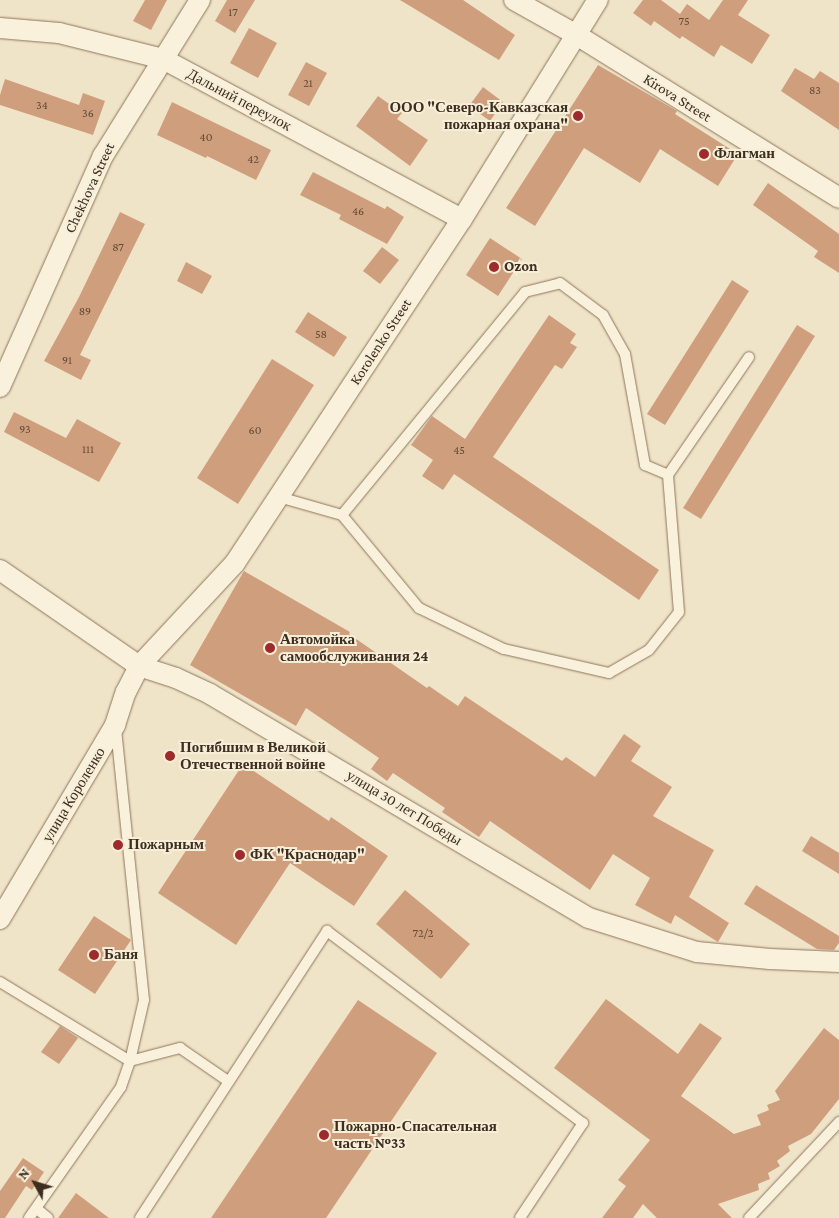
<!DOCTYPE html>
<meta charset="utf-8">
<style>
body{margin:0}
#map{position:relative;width:839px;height:1218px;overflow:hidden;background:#f0e4c8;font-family:"Crimson Pro",serif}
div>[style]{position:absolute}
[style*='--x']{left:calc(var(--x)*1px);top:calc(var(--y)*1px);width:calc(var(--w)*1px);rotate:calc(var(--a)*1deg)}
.building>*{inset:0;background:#cf9f7d}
.roads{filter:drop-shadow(0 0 1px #8d765c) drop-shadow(0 0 1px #8d765c)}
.service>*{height:10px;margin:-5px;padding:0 5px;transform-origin:5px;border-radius:5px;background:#faf1dc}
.minor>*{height:20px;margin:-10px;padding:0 10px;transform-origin:10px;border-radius:10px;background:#faf1dc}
.dots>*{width:14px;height:14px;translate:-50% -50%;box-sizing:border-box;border:2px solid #f7eed8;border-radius:50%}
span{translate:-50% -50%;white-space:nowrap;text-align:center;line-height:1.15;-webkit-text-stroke:4px #f7eed8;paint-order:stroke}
.number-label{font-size:12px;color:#624a37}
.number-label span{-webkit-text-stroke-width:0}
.street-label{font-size:15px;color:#3d2e20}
.poi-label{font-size:15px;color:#3d2e20;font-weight:700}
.right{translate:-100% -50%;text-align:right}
.left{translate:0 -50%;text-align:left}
.north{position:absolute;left:10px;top:1158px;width:50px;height:50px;-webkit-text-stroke:4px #f7eed8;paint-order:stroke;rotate:309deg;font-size:14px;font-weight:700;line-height:20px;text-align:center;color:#3d2e20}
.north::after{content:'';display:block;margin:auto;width:18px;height:22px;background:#3d2e20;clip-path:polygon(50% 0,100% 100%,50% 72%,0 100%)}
</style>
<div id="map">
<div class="building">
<div style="clip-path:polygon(145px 0,167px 0,151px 30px,133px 21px)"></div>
<div style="clip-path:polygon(227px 0,255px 0,235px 33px,215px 21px)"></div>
<div style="clip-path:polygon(400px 0,463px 0,515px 35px,499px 60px)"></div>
<div style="clip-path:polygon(643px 0,661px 0,680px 14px,687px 4px,709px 20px,723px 0,748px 0,738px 15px,770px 35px,752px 64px,721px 45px,714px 57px,682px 36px,680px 39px,654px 21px,651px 26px,633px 13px)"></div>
<div style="clip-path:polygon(249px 28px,277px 43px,258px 78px,230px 63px)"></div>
<div style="clip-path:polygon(306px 62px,327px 73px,309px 106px,288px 95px)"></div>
<div style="clip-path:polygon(598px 65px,677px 111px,675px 114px,738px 154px,718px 186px,660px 149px,640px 183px,584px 148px,535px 226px,506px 208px)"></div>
<div style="clip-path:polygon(795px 68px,814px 79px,820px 71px,839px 83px,839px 130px,781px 91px)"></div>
<div style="clip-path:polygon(5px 79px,79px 105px,83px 93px,105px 101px,93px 135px,0 105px,0 95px)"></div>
<div style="clip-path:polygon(483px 87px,503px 102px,490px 121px,469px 106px)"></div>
<div style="clip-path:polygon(378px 96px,402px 113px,397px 119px,428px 140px,410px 166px,356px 126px)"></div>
<div style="clip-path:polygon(172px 102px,271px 150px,256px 180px,207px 156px,206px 158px,157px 135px)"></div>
<div style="clip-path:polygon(313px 172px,385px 209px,387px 206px,404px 217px,387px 244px,339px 219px,341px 215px,300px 195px)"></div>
<div style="clip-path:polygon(768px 183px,839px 234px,839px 273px,814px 257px,818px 251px,753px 205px)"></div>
<div style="clip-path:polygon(120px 212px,145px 224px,80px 355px,91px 360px,81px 380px,44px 361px,79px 297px)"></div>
<div style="clip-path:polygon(490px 238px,522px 259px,498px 296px,466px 275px)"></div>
<div style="clip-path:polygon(382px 247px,399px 260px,380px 284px,363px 271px)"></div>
<div style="clip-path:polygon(186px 262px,212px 276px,202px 294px,177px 281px)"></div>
<div style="clip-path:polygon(732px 280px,749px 291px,665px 425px,647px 414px)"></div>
<div style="clip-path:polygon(308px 312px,347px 337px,334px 357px,295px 332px)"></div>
<div style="clip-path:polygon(549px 315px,576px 334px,570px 343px,577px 347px,562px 369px,555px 365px,493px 457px,659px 570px,639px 600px,454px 474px,443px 490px,422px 476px,433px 460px,411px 445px,432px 416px,465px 439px)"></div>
<div style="clip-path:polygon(797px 325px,815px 336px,701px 519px,683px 508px)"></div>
<div style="clip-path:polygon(272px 359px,314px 385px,238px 504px,197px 478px)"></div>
<div style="clip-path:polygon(14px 412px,66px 438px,77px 419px,121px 443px,99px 482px,4px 432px)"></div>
<div style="clip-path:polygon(244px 571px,350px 632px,349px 634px,427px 688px,429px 686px,458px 706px,465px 696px,562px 761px,566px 757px,595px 777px,624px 734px,641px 746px,631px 761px,672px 787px,653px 816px,714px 850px,689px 897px,729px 923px,718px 942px,675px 915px,671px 924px,635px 905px,650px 878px,613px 854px,590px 890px,490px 821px,479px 837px,442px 812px,445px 808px,393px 773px,387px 781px,371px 769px,379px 758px,306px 708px,296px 726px,190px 665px)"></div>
<div style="clip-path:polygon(243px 764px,329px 821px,331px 817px,388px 856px,354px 906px,290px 863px,236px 945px,158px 893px)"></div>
<div style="clip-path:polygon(811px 836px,839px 853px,839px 874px,802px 851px)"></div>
<div style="clip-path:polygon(756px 885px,839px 936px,839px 943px,834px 950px,817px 949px,744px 904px)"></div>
<div style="clip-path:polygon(405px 890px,470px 944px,441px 979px,376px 924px)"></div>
<div style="clip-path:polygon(94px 916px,131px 940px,95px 994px,58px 970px)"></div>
<div style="clip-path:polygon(606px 999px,678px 1054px,700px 1023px,722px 1038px,681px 1096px,734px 1134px,761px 1125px,757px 1115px,769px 1110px,767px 1105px,780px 1100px,775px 1091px,824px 1028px,839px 1040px,839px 1099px,811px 1134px,788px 1146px,790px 1151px,777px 1161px,780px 1166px,768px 1173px,770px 1179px,758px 1184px,759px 1190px,718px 1204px,732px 1218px,657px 1218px,643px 1204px,633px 1218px,602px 1218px,626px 1186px,618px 1180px,650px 1140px,554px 1068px)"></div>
<div style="clip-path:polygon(358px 1000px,437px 1053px,326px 1218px,211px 1218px)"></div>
<div style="clip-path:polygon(60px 1026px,78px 1038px,59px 1064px,41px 1052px)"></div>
<div style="clip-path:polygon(23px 1158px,44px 1172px,32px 1190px,26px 1186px,5px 1218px,0 1218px,0 1191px)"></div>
<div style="clip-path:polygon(76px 1193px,109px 1218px,58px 1218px)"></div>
</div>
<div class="roads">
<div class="service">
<div style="--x:279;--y:497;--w:66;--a:15.9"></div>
<div style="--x:342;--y:515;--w:288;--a:-50.6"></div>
<div style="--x:525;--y:292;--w:36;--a:-14"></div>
<div style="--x:560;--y:283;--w:54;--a:36.7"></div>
<div style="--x:603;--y:315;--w:45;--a:60.6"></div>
<div style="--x:625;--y:354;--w:113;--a:79.8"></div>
<div style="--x:645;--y:465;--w:25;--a:23"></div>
<div style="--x:668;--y:475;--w:143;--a:-55.5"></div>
<div style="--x:342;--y:515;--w:121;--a:50.4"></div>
<div style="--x:419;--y:608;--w:94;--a:25.8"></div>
<div style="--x:504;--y:649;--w:108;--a:12.9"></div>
<div style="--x:609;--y:673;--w:46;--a:-29.9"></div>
<div style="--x:649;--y:650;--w:48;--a:-51.7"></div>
<div style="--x:679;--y:612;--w:137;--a:-94.6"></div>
<div style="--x:0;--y:982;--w:152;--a:31.3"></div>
<div style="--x:130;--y:1061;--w:52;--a:-14.6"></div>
<div style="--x:180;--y:1048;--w:58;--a:34.5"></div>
<div style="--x:37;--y:1209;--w:14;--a:39"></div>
<div style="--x:29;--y:1218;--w:160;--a:-54.9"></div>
<div style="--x:121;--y:1087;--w:28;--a:-71"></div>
<div style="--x:130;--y:1061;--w:63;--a:-77.1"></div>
<div style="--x:144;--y:1000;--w:272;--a:-95.9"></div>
<div style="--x:140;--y:1218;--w:343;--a:-56.9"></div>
<div style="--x:327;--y:931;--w:320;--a:36.9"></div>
<div style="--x:583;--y:1123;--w:114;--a:123.6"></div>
<div style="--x:749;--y:1218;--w:132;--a:-46.8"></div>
</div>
<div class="minor">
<div style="--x:514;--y:0;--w:70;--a:29.1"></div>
<div style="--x:575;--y:34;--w:311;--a:31.8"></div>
<div style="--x:0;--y:28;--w:59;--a:4.8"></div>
<div style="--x:59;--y:33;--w:107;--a:14"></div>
<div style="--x:163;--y:59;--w:339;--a:28.2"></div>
<div style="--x:0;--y:387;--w:253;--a:-66"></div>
<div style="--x:103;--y:156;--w:184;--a:-58.1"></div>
<div style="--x:0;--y:570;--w:169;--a:34.6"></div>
<div style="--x:139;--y:666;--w:39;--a:18"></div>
<div style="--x:176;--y:678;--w:38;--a:25"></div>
<div style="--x:210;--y:694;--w:440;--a:30.6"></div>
<div style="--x:589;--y:918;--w:113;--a:17.5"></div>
<div style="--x:697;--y:952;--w:73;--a:5.5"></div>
<div style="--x:770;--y:959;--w:69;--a:2.5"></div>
<div style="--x:0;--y:919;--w:226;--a:-59.3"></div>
<div style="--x:115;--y:725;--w:35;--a:-72"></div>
<div style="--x:126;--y:692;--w:29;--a:-63"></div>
<div style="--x:139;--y:666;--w:141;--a:-47"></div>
<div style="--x:235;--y:563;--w:412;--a:-56.6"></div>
<div style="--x:462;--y:219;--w:258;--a:-58.2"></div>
</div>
</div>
<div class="dots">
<div style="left:578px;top:116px;background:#9e2a2b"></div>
<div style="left:704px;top:154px;background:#9e2a2b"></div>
<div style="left:494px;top:267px;background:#9e2a2b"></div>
<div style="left:270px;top:648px;background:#9e2a2b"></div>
<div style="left:170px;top:756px;background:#9e2a2b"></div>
<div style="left:118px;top:845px;background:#9e2a2b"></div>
<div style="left:240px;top:855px;background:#9e2a2b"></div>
<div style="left:94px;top:955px;background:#9e2a2b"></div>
<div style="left:324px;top:1135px;background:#9e2a2b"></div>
</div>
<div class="number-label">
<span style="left:233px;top:13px">17</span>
<span style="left:684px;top:22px">75</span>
<span style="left:308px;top:84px">21</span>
<span style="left:815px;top:91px">83</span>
<span style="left:42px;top:106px">34</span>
<span style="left:88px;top:114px">36</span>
<span style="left:206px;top:138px">40</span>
<span style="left:253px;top:160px">42</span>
<span style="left:358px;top:212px">46</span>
<span style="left:118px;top:248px">87</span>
<span style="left:85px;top:312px">89</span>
<span style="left:321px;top:335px">58</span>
<span style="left:67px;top:361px">91</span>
<span style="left:25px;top:430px">93</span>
<span style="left:255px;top:431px">60</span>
<span style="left:88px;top:450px">111</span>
<span style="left:459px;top:451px">45</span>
<span style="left:423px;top:934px">72/2</span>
</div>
<div class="street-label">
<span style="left:677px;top:98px;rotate:32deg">Kirova Street</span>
<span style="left:239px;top:100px;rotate:28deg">Дальний переулок</span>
<span style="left:90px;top:188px;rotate:-65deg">Chekhova Street</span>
<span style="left:381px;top:342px;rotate:-57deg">Korolenko Street</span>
<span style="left:74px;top:795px;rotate:-59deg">улица Короленко</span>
<span style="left:404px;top:808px;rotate:31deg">улица 30 лет Победы</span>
</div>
<div class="poi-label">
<span class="right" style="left:568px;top:116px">ООО "Северо-Кавказская<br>пожарная охрана"</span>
<span class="left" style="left:714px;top:154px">Флагман</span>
<span class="left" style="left:504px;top:267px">Ozon</span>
<span class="left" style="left:280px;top:648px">Автомойка<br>самообслуживания 24</span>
<span class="left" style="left:180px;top:756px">Погибшим в Великой<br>Отечественной войне</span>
<span class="left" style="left:128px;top:845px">Пожарным</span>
<span class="left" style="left:250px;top:855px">ФК "Краснодар"</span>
<span class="left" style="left:104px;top:955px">Баня</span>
<span class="left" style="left:334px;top:1135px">Пожарно-Спасательная<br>часть №33</span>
</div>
<div class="north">N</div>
</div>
